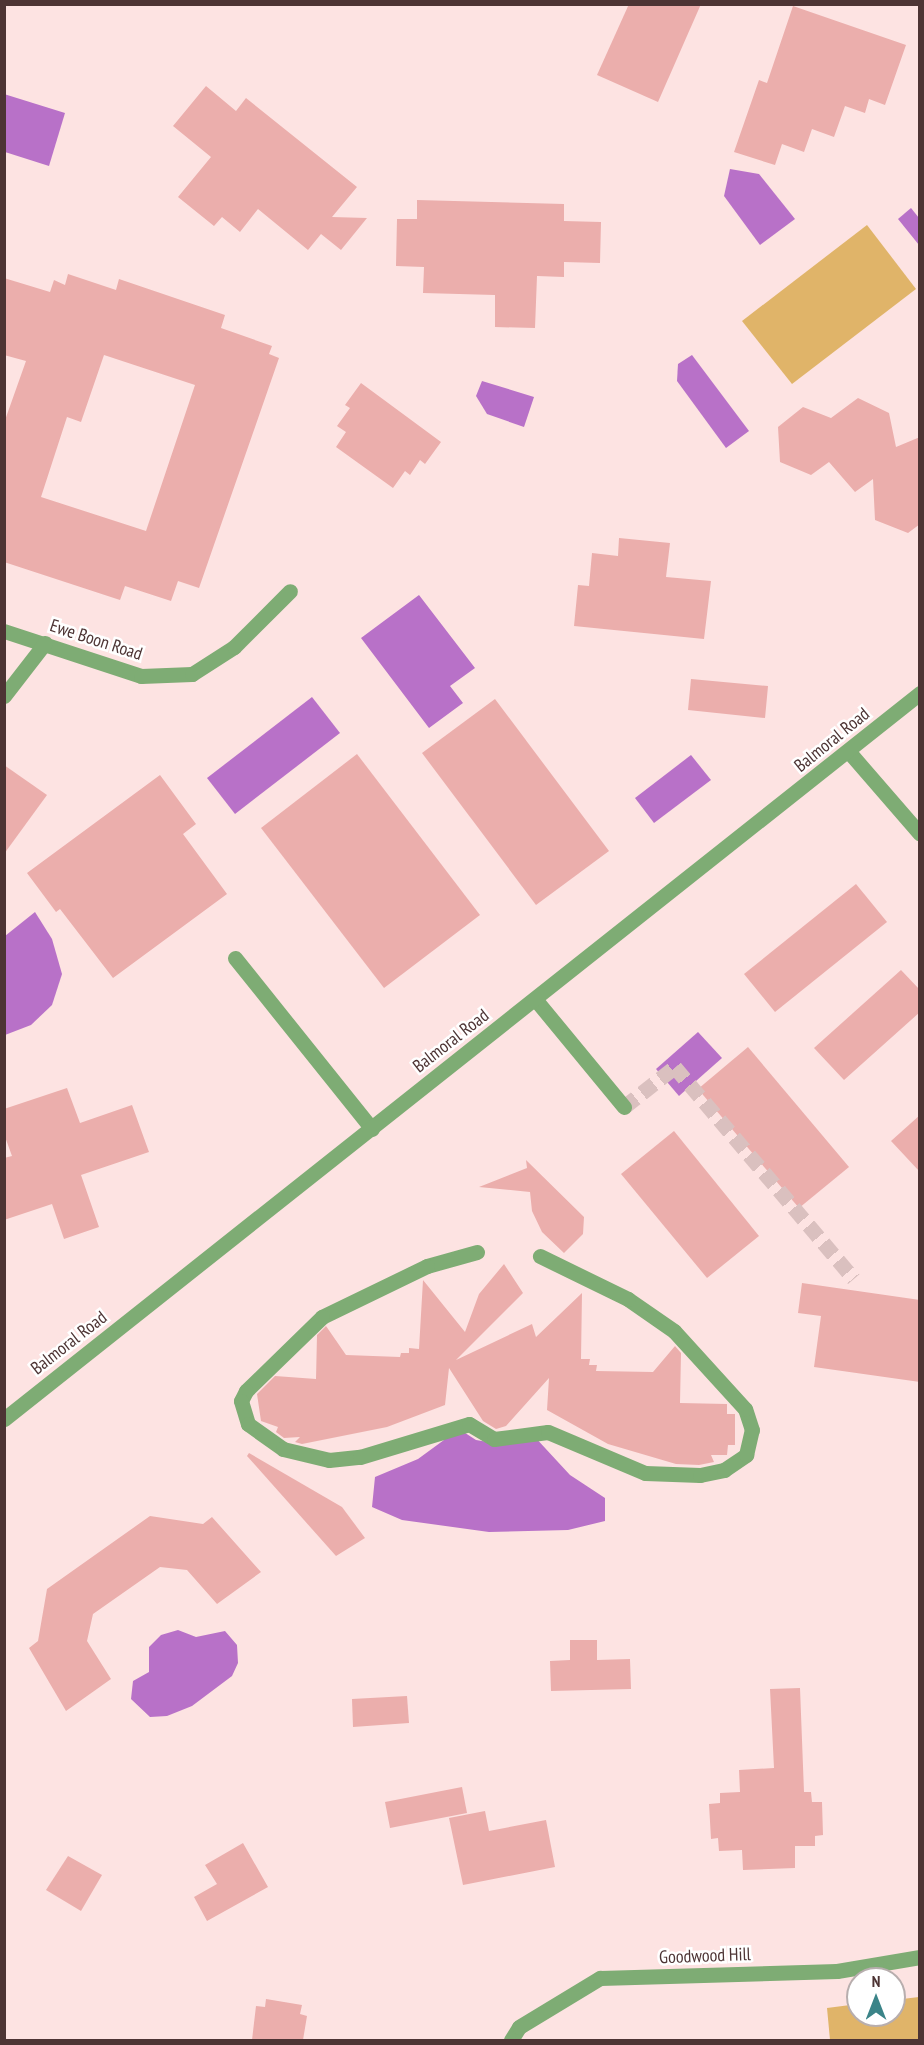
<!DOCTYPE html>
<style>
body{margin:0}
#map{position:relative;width:924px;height:2045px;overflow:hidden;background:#fde3e2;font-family:"PT Sans Narrow",sans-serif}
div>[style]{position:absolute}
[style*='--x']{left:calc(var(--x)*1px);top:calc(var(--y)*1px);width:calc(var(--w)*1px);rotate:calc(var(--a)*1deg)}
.green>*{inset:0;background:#e0b469}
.water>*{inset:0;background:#b871c8}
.building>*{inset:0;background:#ebaeac}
.minor-tunnel>*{height:15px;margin-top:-7.5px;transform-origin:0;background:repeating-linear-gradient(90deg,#dac0bf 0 15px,transparent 0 23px)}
.minor>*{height:15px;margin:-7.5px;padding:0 7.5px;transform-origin:7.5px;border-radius:7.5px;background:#7eac74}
span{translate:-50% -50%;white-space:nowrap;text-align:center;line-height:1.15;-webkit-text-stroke:5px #fff;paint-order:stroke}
.street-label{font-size:18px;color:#4d3434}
.frame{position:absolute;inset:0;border:6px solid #4d3434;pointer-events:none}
.north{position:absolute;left:846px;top:1967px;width:60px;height:60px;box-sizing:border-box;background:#fff;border:2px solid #b8aeae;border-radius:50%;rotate:0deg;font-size:16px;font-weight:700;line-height:24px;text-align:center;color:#4d3434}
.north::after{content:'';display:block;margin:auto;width:21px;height:27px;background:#3b8488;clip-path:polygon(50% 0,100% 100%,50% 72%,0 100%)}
</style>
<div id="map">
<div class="green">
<div style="clip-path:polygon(867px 225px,916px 289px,792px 384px,742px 321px)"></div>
<div style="clip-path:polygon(919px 1997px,919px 2040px,830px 2040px,827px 2008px,858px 2004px,858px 2015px,894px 2015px,894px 2000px)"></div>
</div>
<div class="water">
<div style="clip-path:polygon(4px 94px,65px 113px,49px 166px,5px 152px)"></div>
<div style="clip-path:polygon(730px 169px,759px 174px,795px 219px,760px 245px,724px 196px)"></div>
<div style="clip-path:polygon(911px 208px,919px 218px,919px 245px,898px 219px)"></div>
<div style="clip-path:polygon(692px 355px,749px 431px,726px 448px,677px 381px,678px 364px)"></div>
<div style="clip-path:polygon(482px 381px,534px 397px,524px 427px,487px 414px,476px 396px)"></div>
<div style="clip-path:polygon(419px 595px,475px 668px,450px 686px,463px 703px,429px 728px,361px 638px)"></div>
<div style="clip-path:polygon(312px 697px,340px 733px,235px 814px,207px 778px)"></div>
<div style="clip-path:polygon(691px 755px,711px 780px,654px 823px,635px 798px)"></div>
<div style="clip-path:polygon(35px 912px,52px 939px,62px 974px,52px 1005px,31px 1025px,5px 1035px,5px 936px)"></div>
<div style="clip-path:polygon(698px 1032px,722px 1058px,679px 1096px,656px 1069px)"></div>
<div style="clip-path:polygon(459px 1429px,476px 1440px,494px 1443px,533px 1435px,570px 1475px,605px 1498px,605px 1521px,568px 1530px,489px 1532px,402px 1520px,372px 1507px,375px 1477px,418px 1459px)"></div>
<div style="clip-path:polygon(178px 1630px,196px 1637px,225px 1631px,237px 1645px,238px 1663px,232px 1676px,192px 1706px,167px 1716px,150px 1717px,131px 1699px,133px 1681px,149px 1672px,149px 1647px,161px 1635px)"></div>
</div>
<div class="building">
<div style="clip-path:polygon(629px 4px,701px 4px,658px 102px,597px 75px)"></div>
<div style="clip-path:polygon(793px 6px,906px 45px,885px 105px,869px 99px,865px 113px,845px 106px,834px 137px,812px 129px,804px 152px,782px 144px,775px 165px,734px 152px,759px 80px,767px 83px)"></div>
<div style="clip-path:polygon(206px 86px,236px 111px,246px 98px,357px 187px,332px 217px,367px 218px,341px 250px,321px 234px,308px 250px,258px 209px,240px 232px,222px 217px,214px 226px,178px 197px,211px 157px,173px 126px)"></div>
<div style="clip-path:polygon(417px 200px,564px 204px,564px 221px,601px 222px,600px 263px,564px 262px,564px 277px,537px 276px,535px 328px,495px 327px,495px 295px,423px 293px,424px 267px,396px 266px,397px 219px,417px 219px)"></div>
<div style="clip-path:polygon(evenodd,68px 274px,116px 290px,119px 279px,225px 315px,221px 328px,272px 346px,269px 354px,279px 358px,199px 588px,178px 581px,171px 601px,125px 586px,120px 600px,4px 562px,4px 423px,26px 361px,4px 355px,4px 278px,50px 292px,54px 280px,65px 285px,68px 274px,104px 355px,195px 385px,146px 531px,41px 497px,67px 417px,81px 422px,104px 355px)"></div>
<div style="clip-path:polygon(361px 383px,441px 442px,425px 464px,420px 460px,410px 475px,405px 471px,393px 488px,336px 447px,346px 432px,337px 426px,350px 408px,345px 405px)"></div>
<div style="clip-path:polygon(858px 398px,889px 413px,896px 447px,920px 437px,920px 524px,908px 533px,875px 520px,873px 479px,855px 492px,829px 462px,811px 475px,780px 462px,778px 427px,803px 407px,831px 418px)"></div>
<div style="clip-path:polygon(619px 538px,670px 543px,666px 577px,711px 581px,704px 639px,574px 626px,578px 585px,589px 586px,592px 553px,618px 556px)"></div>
<div style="clip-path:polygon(691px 679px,768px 686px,765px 718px,688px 710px)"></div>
<div style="clip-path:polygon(495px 699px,609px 851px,536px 905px,422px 753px)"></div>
<div style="clip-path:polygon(357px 754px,480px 915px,384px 988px,261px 828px)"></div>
<div style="clip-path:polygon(4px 765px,47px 795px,4px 854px)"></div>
<div style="clip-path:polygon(160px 775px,196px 824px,183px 834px,227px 894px,113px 978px,60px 909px,56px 912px,27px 873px)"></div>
<div style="clip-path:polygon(856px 884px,887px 922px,775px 1012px,744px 974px)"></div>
<div style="clip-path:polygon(901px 970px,920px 990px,920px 1012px,844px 1080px,814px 1048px)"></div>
<div style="clip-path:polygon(748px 1047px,849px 1167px,799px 1208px,698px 1089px)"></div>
<div style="clip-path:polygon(67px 1088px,80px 1123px,132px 1105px,149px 1152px,81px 1175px,99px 1227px,64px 1239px,52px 1204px,4px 1220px,4px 1158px,12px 1156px,4px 1134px,4px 1109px)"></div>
<div style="clip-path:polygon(920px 1115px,920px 1172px,891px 1141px)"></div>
<div style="clip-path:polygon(674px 1131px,759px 1236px,707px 1278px,621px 1174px)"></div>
<div style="clip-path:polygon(526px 1160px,584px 1217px,583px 1234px,564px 1253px,542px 1232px,532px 1211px,530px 1192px,479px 1187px,527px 1168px)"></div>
<div style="clip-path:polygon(504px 1264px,523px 1293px,456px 1360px,532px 1324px,536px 1337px,582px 1293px,581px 1359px,590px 1359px,589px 1365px,597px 1365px,596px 1371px,653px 1372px,675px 1346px,681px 1353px,680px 1403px,727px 1404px,727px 1414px,735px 1414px,735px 1445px,728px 1445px,727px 1455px,711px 1455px,714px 1462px,699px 1465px,676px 1464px,608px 1444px,547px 1410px,549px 1378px,506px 1426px,496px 1429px,483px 1421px,449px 1368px,445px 1405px,387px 1427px,302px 1444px,295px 1442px,300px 1437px,284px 1438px,276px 1432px,278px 1427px,261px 1421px,257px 1394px,275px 1376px,316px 1379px,317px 1335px,326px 1326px,346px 1355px,400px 1357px,401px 1353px,409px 1353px,409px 1348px,419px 1349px,423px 1280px,465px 1332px,479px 1294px)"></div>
<div style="clip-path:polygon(802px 1283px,920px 1300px,920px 1382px,814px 1367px,821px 1316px,798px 1313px)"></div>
<div style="clip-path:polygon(249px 1453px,342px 1507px,365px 1538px,336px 1556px,247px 1456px)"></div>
<div style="clip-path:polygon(150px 1516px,203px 1524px,212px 1517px,261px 1572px,217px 1604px,187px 1570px,160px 1567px,93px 1614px,87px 1641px,111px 1679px,66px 1711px,29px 1648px,38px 1641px,47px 1589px)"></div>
<div style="clip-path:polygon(570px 1640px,597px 1640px,597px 1660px,630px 1659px,631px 1689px,551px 1691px,550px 1661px,570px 1660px)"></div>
<div style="clip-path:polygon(800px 1688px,804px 1792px,811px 1792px,812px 1802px,822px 1802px,823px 1835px,815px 1836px,815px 1846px,795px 1846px,795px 1868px,743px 1870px,742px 1850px,719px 1851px,718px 1838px,711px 1839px,709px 1804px,720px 1803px,720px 1793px,740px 1792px,739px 1770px,774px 1768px,770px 1689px)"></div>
<div style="clip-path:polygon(407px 1696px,409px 1723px,353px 1727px,352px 1699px)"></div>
<div style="clip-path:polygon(462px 1787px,467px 1813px,390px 1828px,385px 1802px)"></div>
<div style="clip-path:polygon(485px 1811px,489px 1831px,546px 1820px,555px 1867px,463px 1885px,449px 1818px)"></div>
<div style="clip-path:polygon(243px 1843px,268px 1887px,207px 1921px,194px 1897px,217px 1884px,205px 1865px)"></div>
<div style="clip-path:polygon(68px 1856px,102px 1875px,81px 1911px,46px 1890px)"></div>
<div style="clip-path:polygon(266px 1999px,302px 2005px,300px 2014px,307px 2016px,303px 2040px,252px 2040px,256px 2006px,265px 2007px)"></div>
</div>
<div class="minor-tunnel">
<div style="--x:624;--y:1107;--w:65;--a:-38.1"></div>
<div style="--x:675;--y:1067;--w:277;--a:49.8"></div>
</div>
<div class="minor">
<div style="--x:4;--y:631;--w:144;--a:18.2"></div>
<div style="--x:141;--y:676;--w:51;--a:-2.2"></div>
<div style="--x:192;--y:674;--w:50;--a:-32.7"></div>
<div style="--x:234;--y:647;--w:79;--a:-45"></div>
<div style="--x:4;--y:696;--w:67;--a:-52.3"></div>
<div style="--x:849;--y:752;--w:108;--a:49.1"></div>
<div style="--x:235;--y:958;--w:219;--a:51.3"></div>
<div style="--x:535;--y:999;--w:140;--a:50.5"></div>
<div style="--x:477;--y:1252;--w:52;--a:164.4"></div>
<div style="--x:427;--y:1266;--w:117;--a:154.1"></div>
<div style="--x:322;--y:1317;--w:106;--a:135.8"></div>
<div style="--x:246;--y:1391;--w:11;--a:117"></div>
<div style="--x:241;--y:1401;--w:24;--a:73"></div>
<div style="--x:248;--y:1424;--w:43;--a:35.5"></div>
<div style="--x:283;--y:1449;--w:47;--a:13.4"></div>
<div style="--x:329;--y:1460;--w:31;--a:-6"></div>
<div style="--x:360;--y:1457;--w:114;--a:-16.8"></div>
<div style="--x:469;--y:1424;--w:29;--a:31"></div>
<div style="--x:494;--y:1439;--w:54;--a:-7.4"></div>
<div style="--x:548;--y:1432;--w:105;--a:22.9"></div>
<div style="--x:645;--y:1473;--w:55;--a:2.1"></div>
<div style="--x:700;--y:1475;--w:25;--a:-12"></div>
<div style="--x:724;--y:1470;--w:27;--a:-34"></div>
<div style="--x:746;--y:1455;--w:26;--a:-77"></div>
<div style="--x:752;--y:1430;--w:22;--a:-108"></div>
<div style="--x:745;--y:1409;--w:105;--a:-132.3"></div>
<div style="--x:674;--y:1331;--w:56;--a:-145.2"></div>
<div style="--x:628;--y:1299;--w:98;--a:-154"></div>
<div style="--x:4;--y:1419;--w:1169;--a:-38.4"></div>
<div style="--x:511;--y:2040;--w:15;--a:-58"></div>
<div style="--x:519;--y:2027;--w:95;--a:-31.2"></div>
<div style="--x:600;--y:1978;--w:237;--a:-1.7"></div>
<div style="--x:837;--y:1971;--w:84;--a:-9.6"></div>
</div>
<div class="street-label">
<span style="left:96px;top:640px;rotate:18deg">Ewe Boon Road</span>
<span style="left:832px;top:740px;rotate:-39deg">Balmoral Road</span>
<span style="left:451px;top:1041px;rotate:-38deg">Balmoral Road</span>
<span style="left:69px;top:1343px;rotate:-38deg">Balmoral Road</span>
<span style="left:705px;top:1956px;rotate:-2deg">Goodwood Hill</span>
</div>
<div class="frame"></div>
<div class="north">N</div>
</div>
